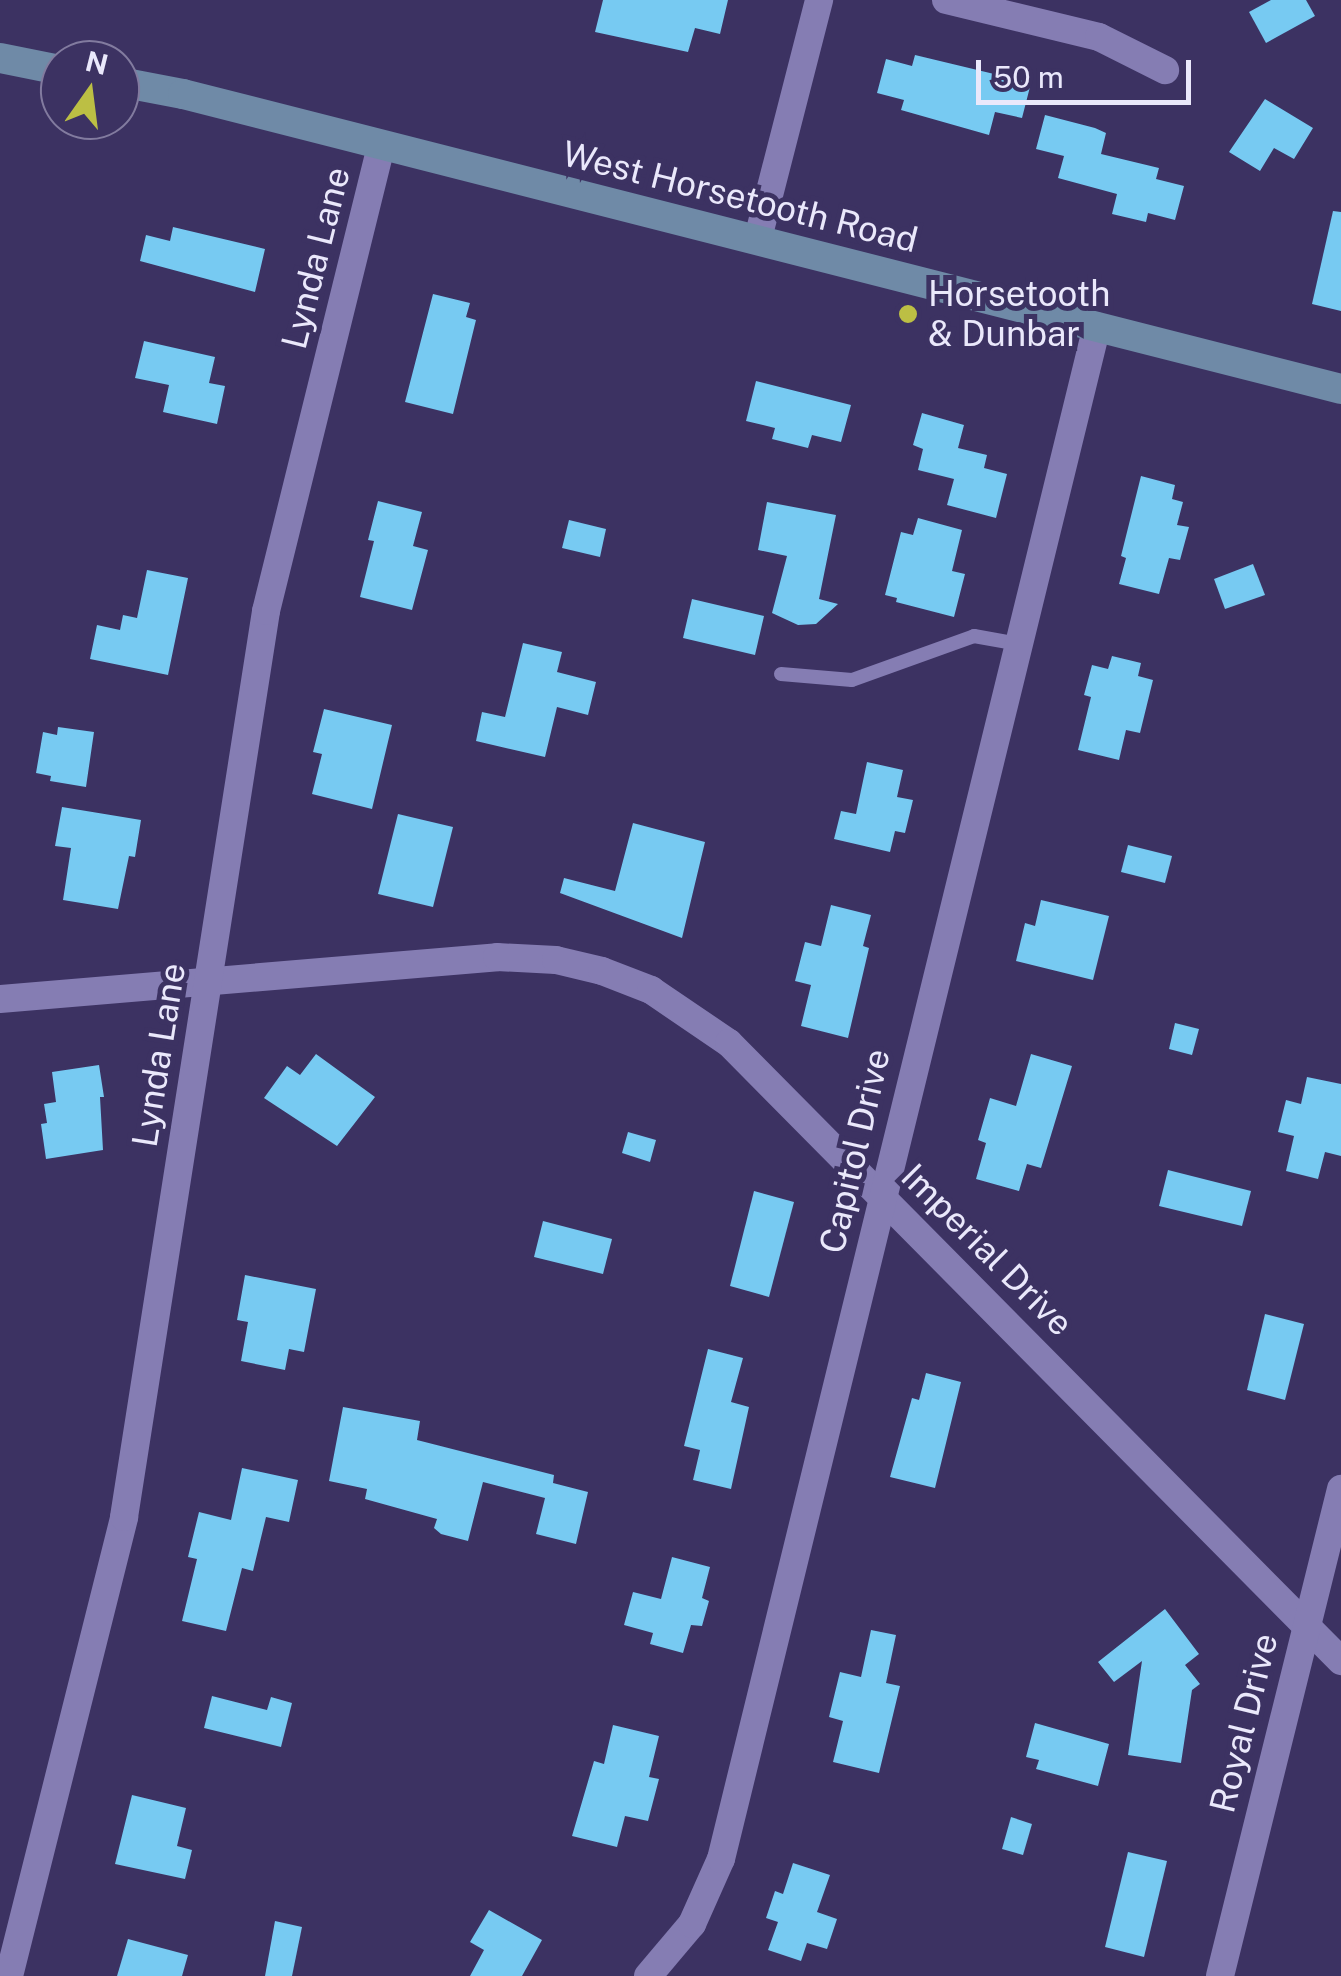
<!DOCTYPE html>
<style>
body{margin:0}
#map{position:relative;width:1341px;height:1976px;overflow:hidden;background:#3c3262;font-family:"Public Sans",sans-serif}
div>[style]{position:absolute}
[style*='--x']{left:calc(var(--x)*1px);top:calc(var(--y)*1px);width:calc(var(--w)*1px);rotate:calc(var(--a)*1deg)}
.building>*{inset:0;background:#77caf2}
.lane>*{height:14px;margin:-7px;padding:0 7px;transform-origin:7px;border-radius:7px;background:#857db3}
.street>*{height:28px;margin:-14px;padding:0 14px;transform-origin:14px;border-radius:14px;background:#857db3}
.secondary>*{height:30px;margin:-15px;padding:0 15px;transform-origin:15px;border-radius:15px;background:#6f8aa7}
.dots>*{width:28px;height:28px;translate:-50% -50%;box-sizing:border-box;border:5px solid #3c3262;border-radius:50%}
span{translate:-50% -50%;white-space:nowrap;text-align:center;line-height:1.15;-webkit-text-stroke:10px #3c3262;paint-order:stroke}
.street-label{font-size:35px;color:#eae8fb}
.poi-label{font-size:35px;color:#eae8fb}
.left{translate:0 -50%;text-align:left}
.north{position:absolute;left:40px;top:40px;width:100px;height:100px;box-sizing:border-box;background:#3c3262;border:2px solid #827b9f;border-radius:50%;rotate:14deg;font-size:28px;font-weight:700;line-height:40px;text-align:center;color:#eae8fb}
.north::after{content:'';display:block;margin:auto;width:35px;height:45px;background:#bcbf44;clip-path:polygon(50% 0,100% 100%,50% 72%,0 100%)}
.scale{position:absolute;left:976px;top:60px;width:215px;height:45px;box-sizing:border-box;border:5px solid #eae8fb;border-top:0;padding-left:12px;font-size:30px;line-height:35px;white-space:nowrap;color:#eae8fb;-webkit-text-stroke:8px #3c3262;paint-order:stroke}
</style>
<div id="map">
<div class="building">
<div style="clip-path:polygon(603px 0,728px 0,720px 34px,695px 28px,688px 52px,595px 32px)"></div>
<div style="clip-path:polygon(1271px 0,1306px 0,1315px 16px,1266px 43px,1249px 12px)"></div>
<div style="clip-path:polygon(915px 55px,1031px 83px,1022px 118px,995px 112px,989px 135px,901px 110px,904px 100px,877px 93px,886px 59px,912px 66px)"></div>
<div style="clip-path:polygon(1265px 99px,1313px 128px,1294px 159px,1274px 148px,1260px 171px,1229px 152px)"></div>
<div style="clip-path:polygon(1045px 115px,1095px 128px,1106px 133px,1101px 154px,1159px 168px,1156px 179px,1184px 186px,1175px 220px,1148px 213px,1146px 222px,1112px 214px,1117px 194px,1058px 178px,1064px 156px,1036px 149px)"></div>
<div style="clip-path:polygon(1333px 211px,1341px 212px,1341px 311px,1312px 304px)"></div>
<div style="clip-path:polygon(173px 227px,265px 249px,255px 292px,140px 261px,146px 235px,170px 241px)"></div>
<div style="clip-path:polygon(433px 294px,470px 303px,466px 317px,476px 320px,453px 414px,405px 402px)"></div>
<div style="clip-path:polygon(144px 341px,215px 357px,209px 383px,225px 386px,217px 424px,163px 412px,169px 385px,135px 378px)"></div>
<div style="clip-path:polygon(756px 381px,851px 405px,841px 442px,812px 435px,808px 448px,772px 439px,775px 428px,746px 421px)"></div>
<div style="clip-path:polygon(922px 413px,964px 425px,958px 448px,987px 455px,984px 468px,1007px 474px,996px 518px,947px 505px,954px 479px,918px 470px,923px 449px,913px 445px)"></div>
<div style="clip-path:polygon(1141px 476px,1175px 485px,1172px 499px,1183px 502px,1177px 525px,1189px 527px,1180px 560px,1169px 558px,1159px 594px,1119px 584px,1126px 558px,1121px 556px)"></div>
<div style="clip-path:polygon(378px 501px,422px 512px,413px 546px,428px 550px,412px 610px,360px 597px,374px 541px,368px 540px)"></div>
<div style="clip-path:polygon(767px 502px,836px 515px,819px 599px,838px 604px,816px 624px,798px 625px,772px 613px,787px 556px,758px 550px)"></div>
<div style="clip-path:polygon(918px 518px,962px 530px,952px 571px,965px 574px,954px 617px,896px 602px,897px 598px,885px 595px,901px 532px,913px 535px)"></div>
<div style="clip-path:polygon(569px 520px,606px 529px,600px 557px,562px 548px)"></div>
<div style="clip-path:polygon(1253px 564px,1265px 595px,1225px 609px,1214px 579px)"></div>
<div style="clip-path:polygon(147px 570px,188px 578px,168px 675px,90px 659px,97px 625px,120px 630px,123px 615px,137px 618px)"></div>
<div style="clip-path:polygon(692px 599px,764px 616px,755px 655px,683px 638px)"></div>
<div style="clip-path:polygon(523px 643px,562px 652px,557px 672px,596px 682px,588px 715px,557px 707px,545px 757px,476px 741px,482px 712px,505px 717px)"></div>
<div style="clip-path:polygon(1112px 656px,1141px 663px,1138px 676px,1153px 680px,1140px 733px,1126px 730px,1119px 760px,1078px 750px,1091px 697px,1084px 695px,1092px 665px,1108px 669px)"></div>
<div style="clip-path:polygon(324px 709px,392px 725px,372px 809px,312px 794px,322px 754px,313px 752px)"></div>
<div style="clip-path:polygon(58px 727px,94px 732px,86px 787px,50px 781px,51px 776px,36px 773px,43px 732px,57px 735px)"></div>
<div style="clip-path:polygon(867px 762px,903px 770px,897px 797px,913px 800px,905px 833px,895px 831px,890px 852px,834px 839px,841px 811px,856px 814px)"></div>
<div style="clip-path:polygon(62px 807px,141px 820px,135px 857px,129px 856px,118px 909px,63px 900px,71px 848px,55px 846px)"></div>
<div style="clip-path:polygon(398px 814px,453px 827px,433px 907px,378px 894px)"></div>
<div style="clip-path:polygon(633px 823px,705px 842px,682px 938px,560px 893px,564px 878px,615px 891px)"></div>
<div style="clip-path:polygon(1128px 845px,1172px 856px,1165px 883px,1121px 872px)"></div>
<div style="clip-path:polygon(1041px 900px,1109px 916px,1093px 980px,1016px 961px,1025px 923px,1035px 926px)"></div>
<div style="clip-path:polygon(831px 905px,871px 915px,863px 946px,869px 948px,848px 1038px,801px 1026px,811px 985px,795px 981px,805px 942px,821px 946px)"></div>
<div style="clip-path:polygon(1175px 1023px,1199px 1029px,1192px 1055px,1169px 1049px)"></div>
<div style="clip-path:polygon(316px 1054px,375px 1097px,337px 1146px,264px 1098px,287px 1066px,300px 1075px)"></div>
<div style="clip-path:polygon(1031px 1054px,1072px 1066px,1041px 1168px,1027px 1164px,1019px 1191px,976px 1179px,986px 1143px,978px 1140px,990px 1098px,1016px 1106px)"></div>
<div style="clip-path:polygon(99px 1065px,104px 1097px,100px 1097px,103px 1150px,46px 1159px,41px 1124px,47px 1123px,44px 1104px,56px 1102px,52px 1072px)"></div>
<div style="clip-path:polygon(1307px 1077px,1341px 1084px,1341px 1156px,1325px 1152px,1318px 1179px,1286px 1171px,1294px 1136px,1278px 1132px,1286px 1100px,1301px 1104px)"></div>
<div style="clip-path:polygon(628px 1132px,656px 1140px,650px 1162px,622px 1153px)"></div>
<div style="clip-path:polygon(1168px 1170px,1251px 1191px,1242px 1226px,1159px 1206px)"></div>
<div style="clip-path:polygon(754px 1191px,794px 1202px,769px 1297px,730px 1286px)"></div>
<div style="clip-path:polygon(543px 1221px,612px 1239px,603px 1274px,534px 1257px)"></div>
<div style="clip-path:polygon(245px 1275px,316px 1289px,304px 1352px,289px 1349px,285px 1370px,241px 1361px,248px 1322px,237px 1320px)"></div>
<div style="clip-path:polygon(1265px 1314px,1304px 1324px,1285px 1400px,1247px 1390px)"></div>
<div style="clip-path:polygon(708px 1349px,743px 1358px,731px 1402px,749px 1407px,731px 1489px,693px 1480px,700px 1450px,684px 1446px)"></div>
<div style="clip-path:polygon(926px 1373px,961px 1382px,935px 1488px,890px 1477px,912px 1398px,919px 1400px)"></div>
<div style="clip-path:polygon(343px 1407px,420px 1421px,417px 1440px,554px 1475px,553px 1483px,588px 1492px,576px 1544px,536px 1534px,545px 1498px,483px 1482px,468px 1541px,441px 1534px,434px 1528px,437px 1519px,365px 1499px,367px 1489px,329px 1481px)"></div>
<div style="clip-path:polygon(242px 1468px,298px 1480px,289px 1522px,266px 1517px,253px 1571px,242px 1568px,226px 1631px,182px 1621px,197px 1559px,188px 1557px,199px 1512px,231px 1520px)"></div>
<div style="clip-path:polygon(672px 1557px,710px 1567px,702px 1598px,709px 1601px,702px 1626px,691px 1625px,683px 1653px,650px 1644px,653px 1633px,624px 1625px,633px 1592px,661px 1599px)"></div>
<div style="clip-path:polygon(1165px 1609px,1199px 1654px,1185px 1665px,1200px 1684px,1192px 1690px,1181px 1763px,1128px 1755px,1142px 1661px,1114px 1682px,1098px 1662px)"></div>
<div style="clip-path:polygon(871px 1630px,896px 1635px,886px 1683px,900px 1686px,879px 1773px,833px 1762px,843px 1721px,829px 1717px,840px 1672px,861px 1677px)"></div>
<div style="clip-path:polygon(212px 1696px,267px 1710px,271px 1697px,292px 1703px,281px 1747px,204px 1728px)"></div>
<div style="clip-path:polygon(1035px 1723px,1109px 1744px,1098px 1786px,1036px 1769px,1039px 1760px,1026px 1757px)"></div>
<div style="clip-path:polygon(613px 1725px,659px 1736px,649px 1777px,659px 1779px,648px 1821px,625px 1816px,617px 1847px,572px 1836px,594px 1761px,604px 1764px)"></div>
<div style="clip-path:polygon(132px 1795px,186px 1808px,177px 1846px,192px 1850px,185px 1879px,115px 1864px)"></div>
<div style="clip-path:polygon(1011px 1817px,1032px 1824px,1023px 1855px,1002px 1849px)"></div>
<div style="clip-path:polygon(1128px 1852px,1167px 1861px,1144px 1957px,1105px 1947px)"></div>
<div style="clip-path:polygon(793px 1863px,830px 1875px,817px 1912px,837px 1919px,827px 1949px,807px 1943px,801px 1961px,768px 1950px,778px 1922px,766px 1918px,775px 1891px,783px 1894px)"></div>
<div style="clip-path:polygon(489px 1910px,542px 1940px,522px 1976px,470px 1976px,484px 1950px,470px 1942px)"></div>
<div style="clip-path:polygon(275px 1921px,302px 1927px,292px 1976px,265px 1976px)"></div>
<div style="clip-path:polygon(128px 1939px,188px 1955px,182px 1976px,117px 1976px)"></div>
</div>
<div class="lane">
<div style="--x:781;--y:674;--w:71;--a:4.8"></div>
<div style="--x:852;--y:680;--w:130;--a:-19.8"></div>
<div style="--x:974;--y:636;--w:46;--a:10.1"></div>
</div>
<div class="street">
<div style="--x:946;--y:0;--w:157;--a:13.6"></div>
<div style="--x:1099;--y:37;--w:74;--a:26.6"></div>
<div style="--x:758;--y:238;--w:246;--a:-75.6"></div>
<div style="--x:0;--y:999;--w:499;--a:-4.8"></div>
<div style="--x:497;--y:957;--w:59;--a:2.9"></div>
<div style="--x:556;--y:960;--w:47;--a:13.4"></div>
<div style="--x:602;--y:971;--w:53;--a:21.2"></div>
<div style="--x:651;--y:990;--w:94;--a:34.2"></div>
<div style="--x:729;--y:1043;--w:870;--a:45.28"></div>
<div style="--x:9;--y:1976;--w:473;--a:-75.9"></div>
<div style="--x:124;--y:1517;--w:917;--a:-81.09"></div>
<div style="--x:266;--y:611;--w:480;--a:-76.1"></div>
<div style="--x:648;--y:1976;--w:68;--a:-49.8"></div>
<div style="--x:692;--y:1924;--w:71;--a:-66"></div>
<div style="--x:721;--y:1859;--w:1578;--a:-76.22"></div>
<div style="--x:1220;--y:1976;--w:502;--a:-76.05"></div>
</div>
<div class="secondary">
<div style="--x:0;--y:58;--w:61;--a:11.3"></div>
<div style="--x:120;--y:82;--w:64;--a:10.8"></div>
<div style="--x:183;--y:94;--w:1195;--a:14.29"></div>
</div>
<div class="dots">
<div style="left:908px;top:314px;background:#bcbf44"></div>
</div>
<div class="street-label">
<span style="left:740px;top:197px;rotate:14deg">West Horsetooth Road</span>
<span style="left:316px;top:258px;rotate:-76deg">Lynda Lane</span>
<span style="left:159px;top:1055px;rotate:-81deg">Lynda Lane</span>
<span style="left:855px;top:1151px;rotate:-77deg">Capitol Drive</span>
<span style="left:987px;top:1250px;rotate:45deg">Imperial Drive</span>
<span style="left:1244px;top:1723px;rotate:-76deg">Royal Drive</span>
</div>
<div class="poi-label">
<span class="left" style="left:928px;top:314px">Horsetooth<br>&amp; Dunbar</span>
</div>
<div class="north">N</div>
<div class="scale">50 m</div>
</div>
